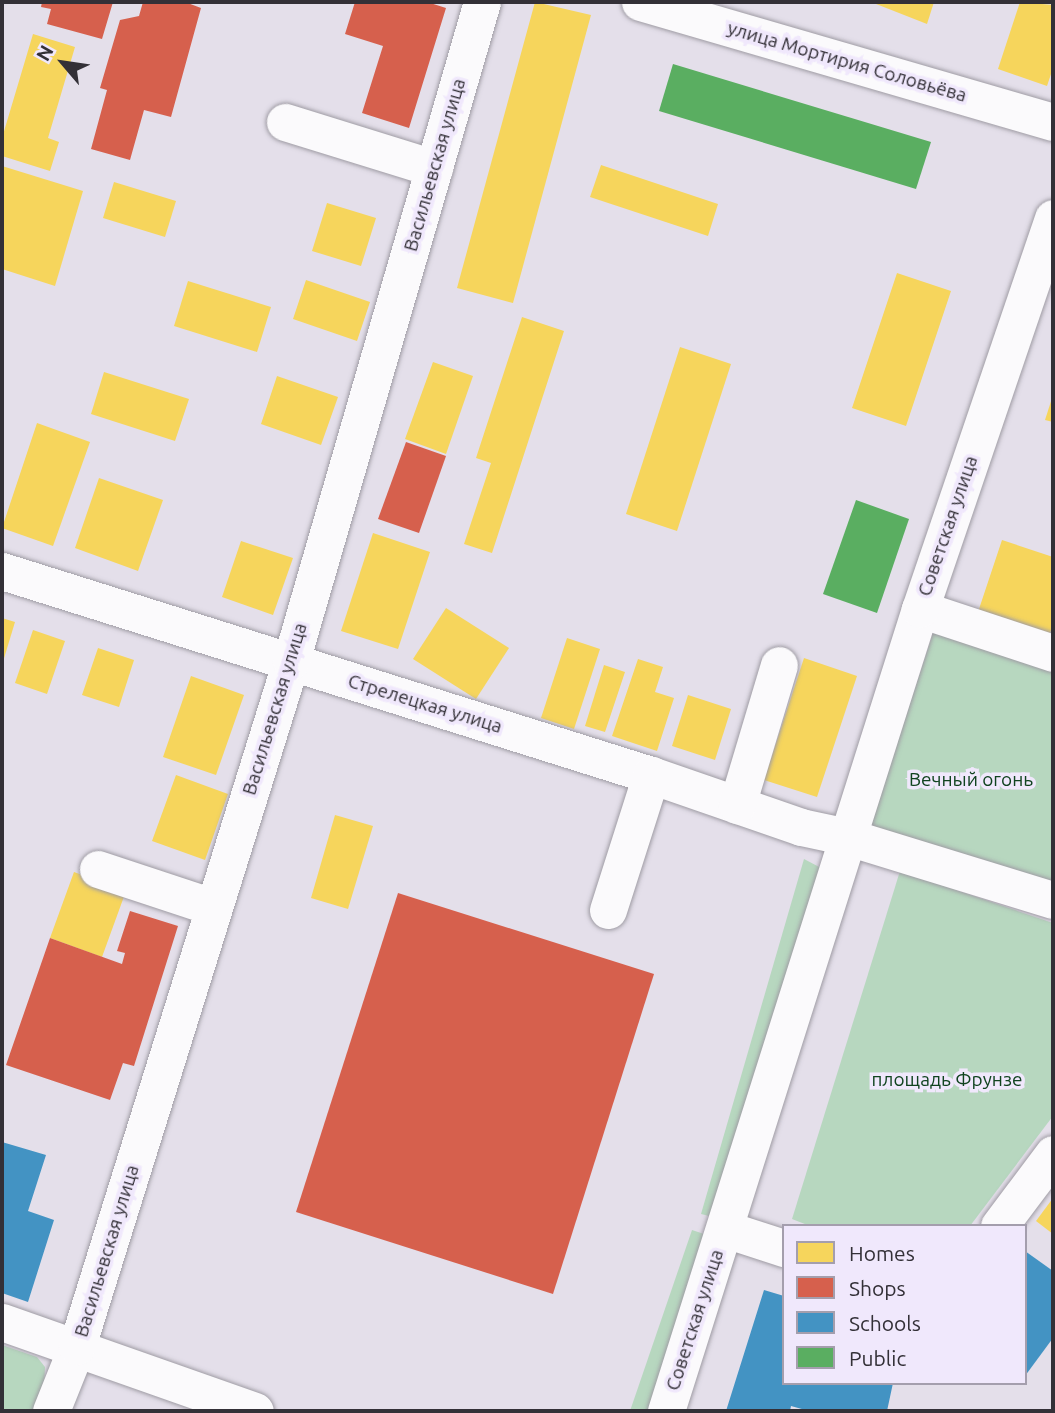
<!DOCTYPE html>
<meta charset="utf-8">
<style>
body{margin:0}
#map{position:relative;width:1055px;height:1413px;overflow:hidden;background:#e4dfea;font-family:Ubuntu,sans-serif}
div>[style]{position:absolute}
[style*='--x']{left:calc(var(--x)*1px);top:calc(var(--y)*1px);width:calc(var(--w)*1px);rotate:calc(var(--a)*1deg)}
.green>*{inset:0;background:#b7d7bf}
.homes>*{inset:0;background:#f6d55c}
.shops>*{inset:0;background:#d6604d}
.schools>*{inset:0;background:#4393c3}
.public>*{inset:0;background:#5aae61}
.roads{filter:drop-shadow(0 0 2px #9f9ca4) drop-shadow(0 0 2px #9f9ca4)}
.minor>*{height:37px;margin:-18.5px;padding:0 18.5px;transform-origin:18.5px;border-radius:18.5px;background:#fbfafc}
span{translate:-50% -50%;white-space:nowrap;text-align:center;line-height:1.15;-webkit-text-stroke:7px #f0e8fc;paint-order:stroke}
.street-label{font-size:19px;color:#333037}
.park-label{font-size:19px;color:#10431f}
.frame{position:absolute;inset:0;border:4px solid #333037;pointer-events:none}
.legend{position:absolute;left:782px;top:1224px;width:245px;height:161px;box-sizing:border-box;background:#f0e8fc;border:2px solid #a49ead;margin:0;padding:9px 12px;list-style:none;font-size:21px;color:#333037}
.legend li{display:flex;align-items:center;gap:14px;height:35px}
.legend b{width:35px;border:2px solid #a49ead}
.north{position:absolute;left:28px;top:28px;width:70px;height:70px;-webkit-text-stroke:5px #f0e8fc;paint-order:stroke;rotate:299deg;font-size:19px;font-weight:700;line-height:28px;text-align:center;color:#333037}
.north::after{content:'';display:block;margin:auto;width:24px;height:32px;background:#333037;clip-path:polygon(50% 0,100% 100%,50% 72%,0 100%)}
</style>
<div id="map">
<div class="green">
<div style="clip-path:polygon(936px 624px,1053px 673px,1053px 893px,866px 837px)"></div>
<div style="clip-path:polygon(804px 859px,825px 870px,717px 1218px,701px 1214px)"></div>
<div style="clip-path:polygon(900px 871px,1053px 923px,1053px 1116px,970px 1226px,810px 1226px,792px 1219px)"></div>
<div style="clip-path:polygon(692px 1230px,710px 1236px,652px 1411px,630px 1411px)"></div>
<div style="clip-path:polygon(2px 1345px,37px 1357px,45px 1367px,43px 1411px,2px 1411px)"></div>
</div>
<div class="homes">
<div style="clip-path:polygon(535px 2px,591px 15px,513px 303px,457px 288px)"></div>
<div style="clip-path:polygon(871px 2px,934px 2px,927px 24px)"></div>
<div style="clip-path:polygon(1020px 2px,1053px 5px,1053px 68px,1047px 86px,998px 69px)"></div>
<div style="clip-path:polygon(33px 34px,75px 47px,48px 138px,59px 142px,50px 171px,2px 156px,2px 138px)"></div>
<div style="clip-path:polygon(601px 165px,718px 204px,708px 236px,590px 197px)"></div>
<div style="clip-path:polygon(2px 166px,83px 191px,55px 286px,2px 269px)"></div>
<div style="clip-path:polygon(114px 182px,176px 201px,165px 237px,103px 218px)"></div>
<div style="clip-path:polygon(327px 203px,376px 218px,361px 266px,312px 251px)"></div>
<div style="clip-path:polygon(897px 273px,951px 291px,906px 426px,852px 408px)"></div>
<div style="clip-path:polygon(306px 280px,370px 302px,357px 341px,293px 319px)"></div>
<div style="clip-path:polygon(188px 281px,271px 307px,257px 352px,174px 326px)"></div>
<div style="clip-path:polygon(522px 317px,564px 331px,492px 553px,464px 544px,491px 463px,476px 458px)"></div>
<div style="clip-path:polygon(680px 347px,731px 364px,677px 531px,626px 514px)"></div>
<div style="clip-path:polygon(433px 362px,473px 376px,446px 454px,405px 439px)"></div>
<div style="clip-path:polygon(104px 372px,189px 399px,175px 441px,91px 414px)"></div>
<div style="clip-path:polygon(277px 376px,338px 397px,321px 445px,261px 424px)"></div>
<div style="clip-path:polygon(1053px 395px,1053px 422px,1045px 420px)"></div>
<div style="clip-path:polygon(37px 423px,90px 442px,53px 546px,2px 528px)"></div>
<div style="clip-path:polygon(99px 478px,163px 500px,138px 571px,75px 548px)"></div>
<div style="clip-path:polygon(373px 533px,430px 552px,398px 649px,341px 631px)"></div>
<div style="clip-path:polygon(1002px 540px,1053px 557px,1053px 624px,1048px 639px,977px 615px)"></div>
<div style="clip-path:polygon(241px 541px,293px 558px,273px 615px,222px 597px)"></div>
<div style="clip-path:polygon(446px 608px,509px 648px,476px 699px,413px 659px)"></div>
<div style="clip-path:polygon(2px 618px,15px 622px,2px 665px)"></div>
<div style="clip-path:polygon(33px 630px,65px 641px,47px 694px,15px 683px)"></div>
<div style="clip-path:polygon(567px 638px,600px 649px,574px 729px,541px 718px)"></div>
<div style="clip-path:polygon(98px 648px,134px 660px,119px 707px,82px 695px)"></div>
<div style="clip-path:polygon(804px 658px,857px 676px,817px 797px,764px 780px)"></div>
<div style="clip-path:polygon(638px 659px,663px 667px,655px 692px,674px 698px,657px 751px,612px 736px)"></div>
<div style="clip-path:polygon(604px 665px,625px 672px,605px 732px,585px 726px)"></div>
<div style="clip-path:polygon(191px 676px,244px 695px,216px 775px,163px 757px)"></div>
<div style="clip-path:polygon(688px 695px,731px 709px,715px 760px,672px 746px)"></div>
<div style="clip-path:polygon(176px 775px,228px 794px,205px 860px,152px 841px)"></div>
<div style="clip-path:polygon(335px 815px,373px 826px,348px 909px,311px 898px)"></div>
<div style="clip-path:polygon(74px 872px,126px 891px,102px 957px,50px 938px)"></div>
<div style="clip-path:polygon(1053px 1198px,1053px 1234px,1036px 1221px)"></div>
</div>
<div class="shops">
<div style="clip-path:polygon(42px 2px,113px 2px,102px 39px,47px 24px,51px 9px,41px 7px)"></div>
<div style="clip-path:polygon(143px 2px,185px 2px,201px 8px,171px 117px,144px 110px,130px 160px,91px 149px,107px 90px,100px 88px,120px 20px,139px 16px)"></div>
<div style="clip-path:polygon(355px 2px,427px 2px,446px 8px,409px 128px,362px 113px,383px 46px,345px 34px)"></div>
<div style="clip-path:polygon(406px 442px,446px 456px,419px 533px,378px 519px)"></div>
<div style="clip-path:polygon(398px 893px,654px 974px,553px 1294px,296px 1212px)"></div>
<div style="clip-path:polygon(130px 911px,178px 926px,134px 1066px,123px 1063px,110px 1100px,6px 1065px,50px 938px,122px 964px,125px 953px,117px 951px)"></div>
</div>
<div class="schools">
<div style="clip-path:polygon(2px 1142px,46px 1155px,28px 1211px,54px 1220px,28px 1302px,2px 1293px)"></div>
<div style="clip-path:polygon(1025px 1251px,1053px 1271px,1053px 1338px,1025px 1376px)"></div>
<div style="clip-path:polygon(764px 1290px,784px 1296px,784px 1383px,893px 1383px,887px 1411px,809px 1411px,791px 1406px,790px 1411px,726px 1411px)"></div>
</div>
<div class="public">
<div style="clip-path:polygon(673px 64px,931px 142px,916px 189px,659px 111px)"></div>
<div style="clip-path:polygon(856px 500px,909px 519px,877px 613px,823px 594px)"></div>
</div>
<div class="roads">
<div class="minor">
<div style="--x:640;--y:2;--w:430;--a:16.2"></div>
<div style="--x:285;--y:122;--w:156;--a:17.2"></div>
<div style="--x:2;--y:571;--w:680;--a:17.45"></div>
<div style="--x:651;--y:775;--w:159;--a:19.1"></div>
<div style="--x:801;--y:827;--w:48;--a:12"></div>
<div style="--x:848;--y:837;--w:214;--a:17.1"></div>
<div style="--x:920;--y:609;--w:140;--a:18.3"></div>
<div style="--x:737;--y:805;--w:146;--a:-73.3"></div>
<div style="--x:98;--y:869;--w:108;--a:18.3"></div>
<div style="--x:608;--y:910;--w:142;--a:-72.3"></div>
<div style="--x:999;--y:1226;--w:90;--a:-53.1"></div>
<div style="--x:725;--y:1229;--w:62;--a:17.9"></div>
<div style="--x:2;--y:1322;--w:268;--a:19.4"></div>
<div style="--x:51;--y:1411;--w:70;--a:-68.2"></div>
<div style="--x:77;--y:1346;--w:718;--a:-72.65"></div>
<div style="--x:291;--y:661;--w:686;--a:-73.84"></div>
<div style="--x:666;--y:1411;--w:841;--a:-72.43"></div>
<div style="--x:920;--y:609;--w:413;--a:-71.2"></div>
</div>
</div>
<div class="street-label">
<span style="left:847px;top:62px;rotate:16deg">улица Мортирия Соловьёва</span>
<span style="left:435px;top:165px;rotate:-74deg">Васильевская улица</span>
<span style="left:948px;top:526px;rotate:-71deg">Советская улица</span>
<span style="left:425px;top:704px;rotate:17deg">Стрелецкая улица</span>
<span style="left:275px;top:709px;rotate:-73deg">Васильевская улица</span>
<span style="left:107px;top:1251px;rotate:-73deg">Васильевская улица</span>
<span style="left:695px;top:1320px;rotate:-72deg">Советская улица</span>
</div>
<div class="park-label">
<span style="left:971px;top:780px">Вечный огонь</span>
<span style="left:947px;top:1080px">площадь Фрунзе</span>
</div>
<div class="frame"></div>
<ul class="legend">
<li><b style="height:19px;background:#f6d55c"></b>Homes</li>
<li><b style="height:19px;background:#d6604d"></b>Shops</li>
<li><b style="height:19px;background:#4393c3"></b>Schools</li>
<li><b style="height:19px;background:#5aae61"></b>Public</li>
</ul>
<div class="north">N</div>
</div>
